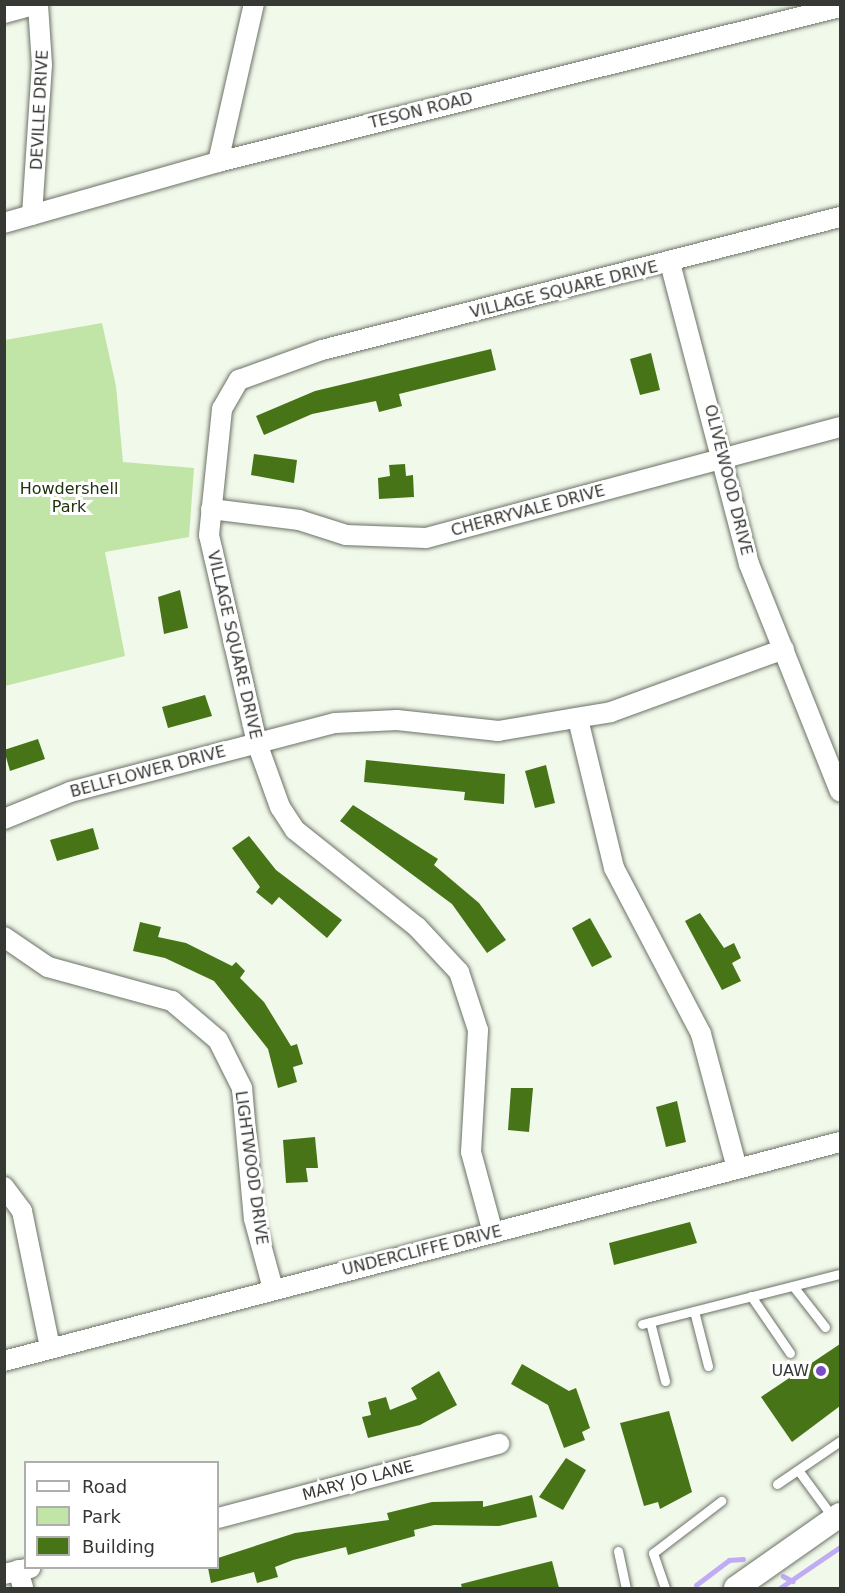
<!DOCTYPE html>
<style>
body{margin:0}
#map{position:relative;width:845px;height:1593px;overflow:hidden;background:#f1f9eb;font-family:"DejaVu Sans",sans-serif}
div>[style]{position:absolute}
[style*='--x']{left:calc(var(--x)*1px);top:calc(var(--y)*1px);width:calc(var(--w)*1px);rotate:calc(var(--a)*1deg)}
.green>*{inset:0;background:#c1e4a7}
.stream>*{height:4.5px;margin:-2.25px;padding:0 2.25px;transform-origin:2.25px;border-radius:2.25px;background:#c0acf4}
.building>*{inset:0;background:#487418}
.roads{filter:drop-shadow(0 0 2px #6b7266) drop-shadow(0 0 2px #6b7266)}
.service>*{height:9px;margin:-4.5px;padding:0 4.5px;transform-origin:4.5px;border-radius:4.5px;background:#fff}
.minor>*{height:20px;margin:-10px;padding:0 10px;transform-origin:10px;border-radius:10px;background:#fff}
.tertiary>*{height:24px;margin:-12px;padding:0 12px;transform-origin:12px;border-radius:12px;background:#fff}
.dots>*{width:16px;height:16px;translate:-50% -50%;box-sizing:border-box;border:3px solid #fff;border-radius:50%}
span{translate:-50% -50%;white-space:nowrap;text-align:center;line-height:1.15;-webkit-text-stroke:6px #fff;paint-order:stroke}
.street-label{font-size:16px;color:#353833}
.park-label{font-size:16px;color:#20330f}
.poi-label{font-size:16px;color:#353833}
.right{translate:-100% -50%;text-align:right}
.frame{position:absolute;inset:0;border:6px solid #353833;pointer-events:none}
.legend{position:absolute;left:24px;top:1461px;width:195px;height:108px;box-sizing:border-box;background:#fff;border:2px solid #aeafad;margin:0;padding:8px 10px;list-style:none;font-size:18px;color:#353833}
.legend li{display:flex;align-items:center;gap:12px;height:30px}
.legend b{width:30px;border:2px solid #aeafad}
</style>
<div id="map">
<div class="green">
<div style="clip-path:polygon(102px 323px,116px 386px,123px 462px,194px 468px,189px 537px,105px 552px,125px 656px,5px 686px,5px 340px)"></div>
</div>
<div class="stream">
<div style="--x:783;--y:1576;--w:11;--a:27"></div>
<div style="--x:696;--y:1585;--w:41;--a:-37.1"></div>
<div style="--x:729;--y:1560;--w:14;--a:-4"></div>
<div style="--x:780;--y:1588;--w:73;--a:-34.3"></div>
</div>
<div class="building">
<div style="clip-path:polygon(491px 349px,496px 370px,399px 394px,402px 406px,379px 412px,376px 401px,312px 414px,264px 435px,256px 416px,315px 391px)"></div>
<div style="clip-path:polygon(651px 353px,660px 390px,640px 395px,630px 359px)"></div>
<div style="clip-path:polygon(254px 454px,297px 460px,294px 483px,251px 475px)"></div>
<div style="clip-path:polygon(405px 464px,406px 476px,413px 475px,414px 497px,379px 499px,378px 478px,390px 476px,389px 465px)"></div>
<div style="clip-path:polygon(180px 590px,188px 628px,164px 634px,158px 597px)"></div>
<div style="clip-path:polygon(205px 695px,212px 716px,168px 728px,162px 707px)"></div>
<div style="clip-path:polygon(38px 739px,45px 759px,10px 771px,4px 750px)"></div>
<div style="clip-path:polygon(366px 760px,505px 774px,504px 804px,464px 800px,465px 792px,364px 782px)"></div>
<div style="clip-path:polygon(546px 765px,555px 803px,535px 808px,525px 771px)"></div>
<div style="clip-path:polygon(353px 805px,438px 859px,434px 865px,479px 903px,506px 940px,487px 953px,452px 904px,340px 821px)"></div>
<div style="clip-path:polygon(93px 828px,99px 849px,57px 861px,50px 840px)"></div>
<div style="clip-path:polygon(249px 836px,276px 870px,342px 920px,327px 938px,279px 897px,272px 905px,256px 892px,260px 887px,232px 848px)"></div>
<div style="clip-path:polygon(700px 913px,724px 948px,734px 943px,741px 958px,732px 963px,741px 981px,722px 990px,685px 921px)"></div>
<div style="clip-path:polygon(590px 918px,612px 957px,592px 967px,572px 928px)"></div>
<div style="clip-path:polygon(140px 922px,161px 927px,158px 937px,186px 943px,232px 966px,236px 962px,245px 971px,240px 978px,264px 1002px,291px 1046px,297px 1044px,303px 1064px,293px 1067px,297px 1082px,278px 1088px,268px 1049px,214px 981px,165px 958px,133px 951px)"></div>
<div style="clip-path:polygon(511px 1088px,533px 1088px,529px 1132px,508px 1130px)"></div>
<div style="clip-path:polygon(677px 1101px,686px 1142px,666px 1147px,656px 1107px)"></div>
<div style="clip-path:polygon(315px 1137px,318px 1168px,306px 1168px,308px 1182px,286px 1183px,283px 1140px)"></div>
<div style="clip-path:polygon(690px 1222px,697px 1243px,614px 1265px,609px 1243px)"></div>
<div style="clip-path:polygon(840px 1344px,840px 1406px,792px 1442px,761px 1397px)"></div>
<div style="clip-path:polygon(522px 1364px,569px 1391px,576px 1388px,590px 1428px,582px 1432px,585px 1440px,564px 1448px,548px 1405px,511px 1384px)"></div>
<div style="clip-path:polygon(439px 1371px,457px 1405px,420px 1425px,368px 1438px,362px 1417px,371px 1415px,368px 1402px,386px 1397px,390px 1410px,417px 1399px,411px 1388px)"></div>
<div style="clip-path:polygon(669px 1411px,692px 1492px,660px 1509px,658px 1502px,644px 1506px,620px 1423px)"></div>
<div style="clip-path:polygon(566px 1458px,586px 1470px,563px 1510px,539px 1497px)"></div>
<div style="clip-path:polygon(532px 1495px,537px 1517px,499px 1526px,434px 1525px,414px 1530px,415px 1536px,348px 1555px,346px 1547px,293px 1560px,275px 1567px,278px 1577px,257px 1583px,254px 1572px,211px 1583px,208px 1568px,218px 1568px,218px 1558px,295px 1533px,389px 1520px,387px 1513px,432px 1502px,483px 1501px,483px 1507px)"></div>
<div style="clip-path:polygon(552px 1561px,559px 1588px,462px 1588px,461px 1584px)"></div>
</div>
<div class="roads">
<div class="service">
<div style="--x:793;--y:1286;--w:52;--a:52"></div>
<div style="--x:751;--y:1296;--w:69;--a:55.6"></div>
<div style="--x:694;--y:1311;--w:57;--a:75.7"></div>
<div style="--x:650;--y:1322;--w:61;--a:75.7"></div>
<div style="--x:642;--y:1324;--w:204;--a:-14.2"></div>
<div style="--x:798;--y:1470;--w:61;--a:53.7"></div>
<div style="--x:777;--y:1484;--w:76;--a:-34.3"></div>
<div style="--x:618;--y:1551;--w:38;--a:78"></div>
<div style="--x:665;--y:1588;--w:37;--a:-109"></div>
<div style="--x:653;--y:1553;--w:86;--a:-37.4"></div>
</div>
<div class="minor">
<div style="--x:4;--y:13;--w:34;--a:-15"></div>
<div style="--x:218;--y:162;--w:162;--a:-77.2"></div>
<div style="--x:32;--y:215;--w:150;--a:-86.2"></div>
<div style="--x:42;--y:65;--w:61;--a:-93.8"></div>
<div style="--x:4;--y:223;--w:223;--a:-15.9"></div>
<div style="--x:218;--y:162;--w:641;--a:-13.99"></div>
<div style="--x:670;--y:263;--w:311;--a:75.3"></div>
<div style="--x:749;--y:564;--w:245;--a:68.2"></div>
<div style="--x:211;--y:509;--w:89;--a:7.1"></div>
<div style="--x:299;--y:520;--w:49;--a:17.7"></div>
<div style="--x:346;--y:535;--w:80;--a:2.1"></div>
<div style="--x:426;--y:538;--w:429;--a:-15"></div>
<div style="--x:578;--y:719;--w:153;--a:76.4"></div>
<div style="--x:614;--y:868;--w:187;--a:62.3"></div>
<div style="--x:701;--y:1034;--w:139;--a:75"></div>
<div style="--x:4;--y:819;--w:71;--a:-22.2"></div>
<div style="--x:70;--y:792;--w:274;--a:-14.6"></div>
<div style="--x:335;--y:723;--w:62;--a:-2.8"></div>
<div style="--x:397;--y:720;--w:102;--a:6.2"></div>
<div style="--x:498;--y:731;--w:115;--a:-9.5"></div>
<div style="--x:611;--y:712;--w:184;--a:-20"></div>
<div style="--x:4;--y:937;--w:53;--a:34.3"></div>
<div style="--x:48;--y:967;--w:129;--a:15.3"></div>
<div style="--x:172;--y:1001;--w:60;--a:40.3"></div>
<div style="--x:218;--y:1040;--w:54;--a:63.4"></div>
<div style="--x:242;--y:1088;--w:132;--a:84.8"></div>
<div style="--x:254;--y:1219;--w:73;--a:74.8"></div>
<div style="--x:4;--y:1187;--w:30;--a:53"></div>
<div style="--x:22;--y:1211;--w:140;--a:78.4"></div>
<div style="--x:493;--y:1233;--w:84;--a:-105.2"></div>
<div style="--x:471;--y:1152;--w:122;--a:-86.7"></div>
<div style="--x:478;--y:1030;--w:61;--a:-108.1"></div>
<div style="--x:459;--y:972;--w:62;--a:-133"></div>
<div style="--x:417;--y:927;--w:156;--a:-141.5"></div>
<div style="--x:295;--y:830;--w:27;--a:-123"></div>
<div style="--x:280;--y:807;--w:68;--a:-109.8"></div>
<div style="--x:257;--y:743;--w:213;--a:-103"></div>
<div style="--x:209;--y:535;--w:127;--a:-84.1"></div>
<div style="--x:222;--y:409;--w:34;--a:-60"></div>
<div style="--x:239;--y:380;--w:88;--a:-19.9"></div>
<div style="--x:322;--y:350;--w:535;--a:-14.4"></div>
<div style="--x:4;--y:1361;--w:864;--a:-14.68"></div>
<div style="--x:218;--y:1518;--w:291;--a:-14.8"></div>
<div style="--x:18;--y:1570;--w:19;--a:74"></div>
<div style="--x:4;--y:1574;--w:27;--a:-13"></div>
</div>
<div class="tertiary">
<div style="--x:736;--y:1588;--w:127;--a:-35.1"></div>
</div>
</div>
<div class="dots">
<div style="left:821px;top:1371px;background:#7b4ec7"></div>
</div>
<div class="street-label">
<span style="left:40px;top:110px;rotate:-87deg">DEVILLE DRIVE</span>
<span style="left:421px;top:111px;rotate:-14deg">TESON ROAD</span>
<span style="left:564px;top:290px;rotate:-14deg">VILLAGE SQUARE DRIVE</span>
<span style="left:728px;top:480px;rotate:76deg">OLIVEWOOD DRIVE</span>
<span style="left:528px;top:511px;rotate:-15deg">CHERRYVALE DRIVE</span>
<span style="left:234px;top:645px;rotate:77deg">VILLAGE SQUARE DRIVE</span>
<span style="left:148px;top:772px;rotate:-15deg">BELLFLOWER DRIVE</span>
<span style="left:251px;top:1168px;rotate:82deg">LIGHTWOOD DRIVE</span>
<span style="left:422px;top:1251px;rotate:-14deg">UNDERCLIFFE DRIVE</span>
<span style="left:358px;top:1481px;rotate:-15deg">MARY JO LANE</span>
</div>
<div class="park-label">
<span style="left:69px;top:498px">Howdershell<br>Park</span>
</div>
<div class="poi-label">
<span class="right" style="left:809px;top:1371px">UAW</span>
</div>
<div class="frame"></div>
<ul class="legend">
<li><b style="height:8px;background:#fff"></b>Road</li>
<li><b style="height:16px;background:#c1e4a7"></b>Park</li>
<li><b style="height:16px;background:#487418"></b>Building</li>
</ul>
</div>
